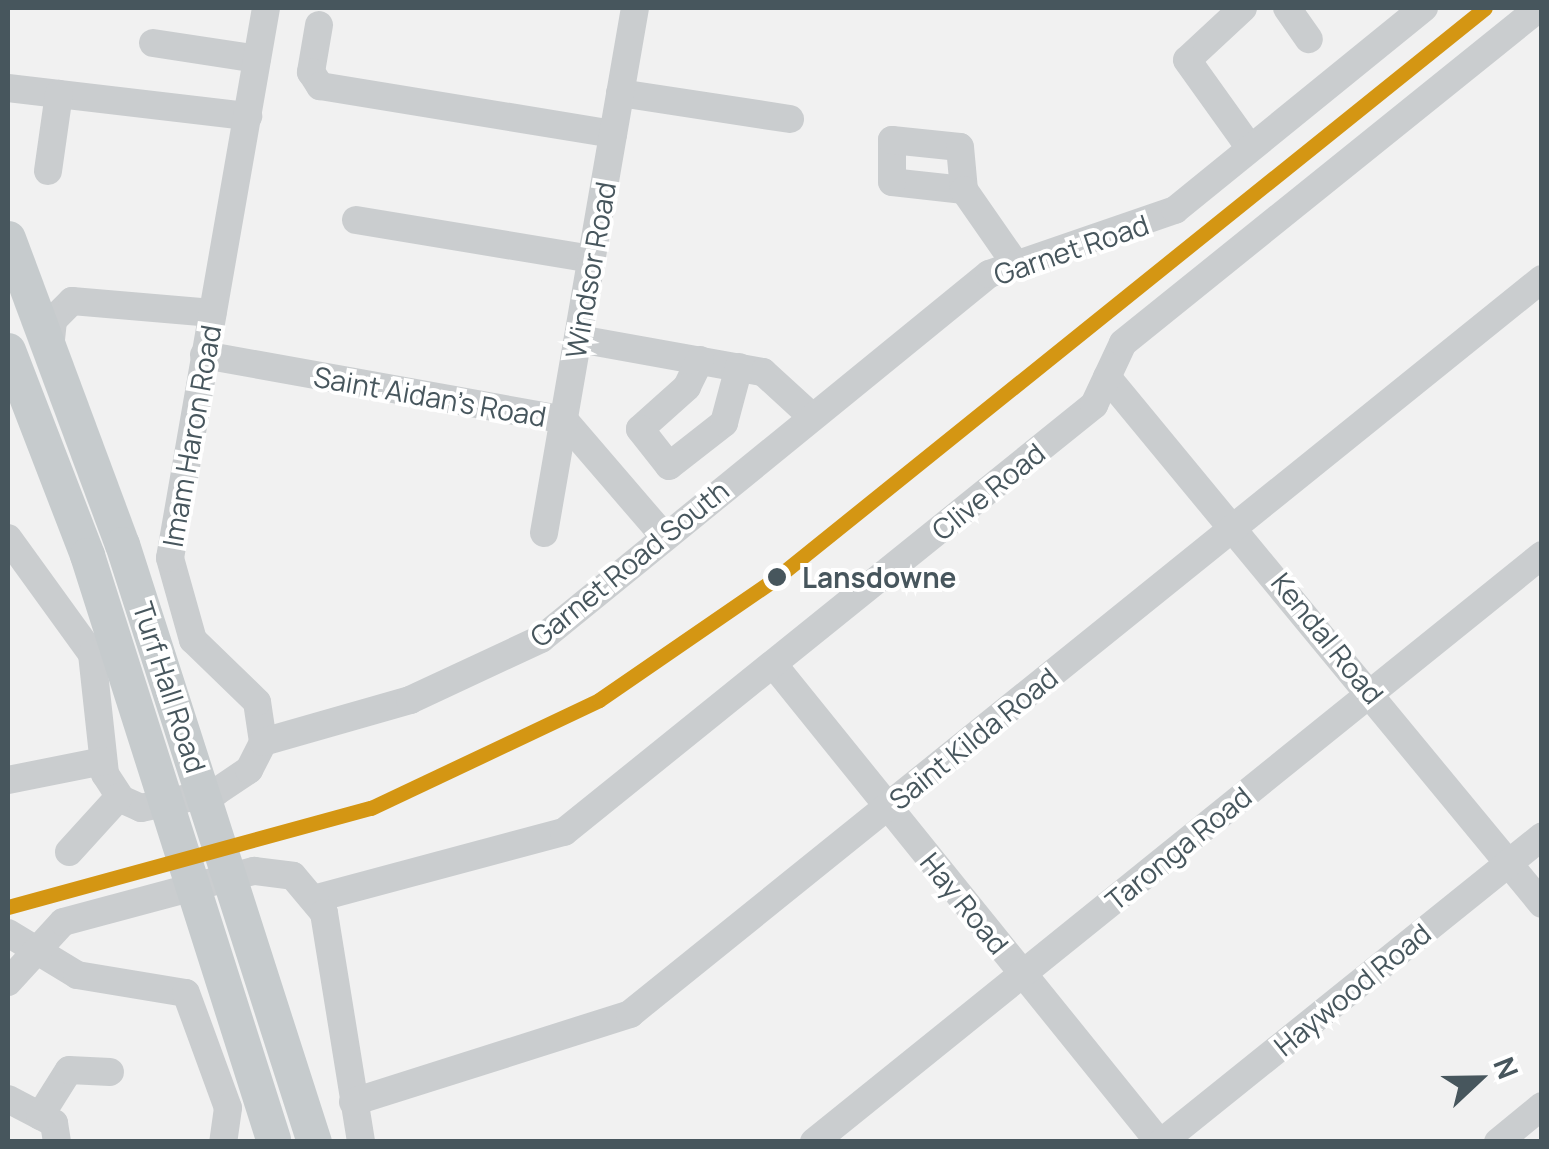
<!DOCTYPE html>
<style>
body{margin:0}
#map{position:relative;width:1549px;height:1149px;overflow:hidden;background:#f1f1f1;font-family:Manrope,sans-serif}
div>[style]{position:absolute}
[style*='--x']{left:calc(var(--x)*1px);top:calc(var(--y)*1px);width:calc(var(--w)*1px);rotate:calc(var(--a)*1deg)}
.minor>*{height:28px;margin:-14px;padding:0 14px;transform-origin:14px;border-radius:14px;background:#cacdcf}
.major>*{height:35px;margin:-17.5px;padding:0 17.5px;transform-origin:17.5px;border-radius:17.5px;background:#c6cbcd}
.major-bridge>*{height:35px;margin:-17.5px;padding:0 17.5px;transform-origin:17.5px;border-radius:17.5px;background:#c6cbcd}
.rail-1>*{height:15px;margin:-7.5px;padding:0 7.5px;transform-origin:7.5px;border-radius:7.5px;background:#d49613}
.dots>*{width:28px;height:28px;translate:-50% -50%;box-sizing:border-box;border:5px solid #fff;border-radius:50%}
span{translate:-50% -50%;white-space:nowrap;text-align:center;line-height:1.15;-webkit-text-stroke:8px #fff;paint-order:stroke}
.street-label{font-size:28px;color:#47565d}
.stop-label{font-size:28px;color:#47565d;font-weight:700}
.left{translate:0 -50%;text-align:left}
.frame{position:absolute;inset:0;border:10px solid #47565d;pointer-events:none}
.north{position:absolute;left:1429px;top:1029px;width:100px;height:100px;-webkit-text-stroke:8px #fff;paint-order:stroke;rotate:68deg;font-size:28px;font-weight:700;line-height:40px;text-align:center;color:#47565d}
.north::after{content:'';display:block;margin:auto;width:35px;height:45px;background:#47565d;clip-path:polygon(50% 0,100% 100%,50% 72%,0 100%)}
</style>
<div id="map">
<div class="minor">
<div style="--x:1243;--y:8;--w:76;--a:137.1"></div>
<div style="--x:1187;--y:60;--w:108;--a:54.4"></div>
<div style="--x:1287;--y:8;--w:38;--a:55"></div>
<div style="--x:319;--y:25;--w:48;--a:99.7"></div>
<div style="--x:311;--y:72;--w:17;--a:57"></div>
<div style="--x:320;--y:86;--w:297;--a:9.3"></div>
<div style="--x:153;--y:43;--w:105;--a:8.7"></div>
<div style="--x:8;--y:88;--w:242;--a:6.7"></div>
<div style="--x:620;--y:93;--w:172;--a:8.7"></div>
<div style="--x:48;--y:171;--w:78;--a:-81.9"></div>
<div style="--x:964;--y:190;--w:72;--a:-173.7"></div>
<div style="--x:892;--y:182;--w:42;--a:-90"></div>
<div style="--x:892;--y:140;--w:68;--a:5.9"></div>
<div style="--x:960;--y:147;--w:43;--a:84.7"></div>
<div style="--x:964;--y:190;--w:88;--a:55.2"></div>
<div style="--x:356;--y:220;--w:239;--a:9.4"></div>
<div style="--x:579;--y:339;--w:187;--a:10.2"></div>
<div style="--x:763;--y:372;--w:65;--a:42.5"></div>
<div style="--x:50;--y:349;--w:29;--a:-84"></div>
<div style="--x:53;--y:320;--w:27;--a:-45"></div>
<div style="--x:72;--y:301;--w:141;--a:4.9"></div>
<div style="--x:204;--y:355;--w:366;--a:10.2"></div>
<div style="--x:564;--y:420;--w:152;--a:49.3"></div>
<div style="--x:700;--y:360;--w:30;--a:116"></div>
<div style="--x:687;--y:387;--w:63;--a:138.2"></div>
<div style="--x:640;--y:429;--w:47;--a:51.9"></div>
<div style="--x:669;--y:466;--w:70;--a:-38"></div>
<div style="--x:724;--y:423;--w:58;--a:-75"></div>
<div style="--x:1107;--y:377;--w:683;--a:50.46"></div>
<div style="--x:544;--y:533;--w:533;--a:-80.17"></div>
<div style="--x:8;--y:538;--w:143;--a:54.1"></div>
<div style="--x:92;--y:654;--w:121;--a:83.8"></div>
<div style="--x:105;--y:774;--w:30;--a:57"></div>
<div style="--x:121;--y:799;--w:22;--a:24"></div>
<div style="--x:141;--y:808;--w:77;--a:-12"></div>
<div style="--x:216;--y:792;--w:40;--a:-34"></div>
<div style="--x:249;--y:770;--w:31;--a:-63"></div>
<div style="--x:263;--y:742;--w:40;--a:-98.5"></div>
<div style="--x:257;--y:702;--w:89;--a:-135.9"></div>
<div style="--x:193;--y:640;--w:85;--a:-105.7"></div>
<div style="--x:170;--y:558;--w:558;--a:-80.1"></div>
<div style="--x:773;--y:664;--w:614;--a:51.08"></div>
<div style="--x:263;--y:742;--w:153;--a:-15.9"></div>
<div style="--x:410;--y:700;--w:145;--a:-25"></div>
<div style="--x:541;--y:639;--w:578;--a:-39.17"></div>
<div style="--x:989;--y:274;--w:197;--a:-19"></div>
<div style="--x:1175;--y:210;--w:321;--a:-39.1"></div>
<div style="--x:8;--y:780;--w:97;--a:-11.3"></div>
<div style="--x:69;--y:852;--w:74;--a:-47.7"></div>
<div style="--x:317;--y:898;--w:256;--a:-15"></div>
<div style="--x:564;--y:832;--w:681;--a:-38.86"></div>
<div style="--x:1094;--y:405;--w:68;--a:-64.9"></div>
<div style="--x:1123;--y:343;--w:534;--a:-38.84"></div>
<div style="--x:8;--y:933;--w:81;--a:31.3"></div>
<div style="--x:77;--y:975;--w:110;--a:9.4"></div>
<div style="--x:186;--y:993;--w:122;--a:69.9"></div>
<div style="--x:228;--y:1108;--w:34;--a:98"></div>
<div style="--x:8;--y:982;--w:81;--a:-47.5"></div>
<div style="--x:63;--y:922;--w:198;--a:-15"></div>
<div style="--x:254;--y:871;--w:39;--a:7"></div>
<div style="--x:293;--y:876;--w:48;--a:50"></div>
<div style="--x:324;--y:913;--w:232;--a:80.8"></div>
<div style="--x:8;--y:1099;--w:52;--a:27.6"></div>
<div style="--x:54;--y:1123;--w:19;--a:81"></div>
<div style="--x:353;--y:1102;--w:291;--a:-17.6"></div>
<div style="--x:630;--y:1014;--w:1171;--a:-38.87"></div>
<div style="--x:40;--y:1116;--w:54;--a:-57.8"></div>
<div style="--x:69;--y:1070;--w:41;--a:2.8"></div>
<div style="--x:814;--y:1142;--w:935;--a:-38.88"></div>
<div style="--x:1162;--y:1142;--w:488;--a:-38.8"></div>
<div style="--x:1498;--y:1142;--w:57;--a:-39.3"></div>
</div>
<div class="major">
<div style="--x:8;--y:238;--w:327;--a:69.6"></div>
<div style="--x:8;--y:350;--w:220;--a:68.9"></div>
</div>
<div class="major-bridge">
<div style="--x:122;--y:544;--w:628;--a:72.2"></div>
<div style="--x:87;--y:555;--w:613;--a:72.33"></div>
</div>
<div class="rail-1">
<div style="--x:8;--y:907;--w:376;--a:-15.3"></div>
<div style="--x:371;--y:808;--w:252;--a:-25.3"></div>
<div style="--x:599;--y:700;--w:214;--a:-34.5"></div>
<div style="--x:775;--y:579;--w:911;--a:-38.81"></div>
</div>
<div class="dots">
<div style="left:777px;top:577px;background:#47565d"></div>
</div>
<div class="street-label">
<span style="left:1071px;top:249px;rotate:-19deg">Garnet Road</span>
<span style="left:590px;top:270px;rotate:-80deg">Windsor Road</span>
<span style="left:430px;top:396px;rotate:10deg">Saint Aidan's Road</span>
<span style="left:191px;top:436px;rotate:-80deg">Imam Haron Road</span>
<span style="left:988px;top:491px;rotate:-39deg">Clive Road</span>
<span style="left:629px;top:563px;rotate:-39deg">Garnet Road South</span>
<span style="left:1328px;top:638px;rotate:51deg">Kendal Road</span>
<span style="left:170px;top:687px;rotate:72deg">Turf Hall Road</span>
<span style="left:973px;top:738px;rotate:-39deg">Saint Kilda Road</span>
<span style="left:1178px;top:848px;rotate:-39deg">Taronga Road</span>
<span style="left:965px;top:903px;rotate:51deg">Hay Road</span>
<span style="left:1352px;top:989px;rotate:-39deg">Haywood Road</span>
</div>
<div class="stop-label">
<span class="left" style="left:802px;top:577px">Lansdowne</span>
</div>
<div class="frame"></div>
<div class="north">N</div>
</div>
